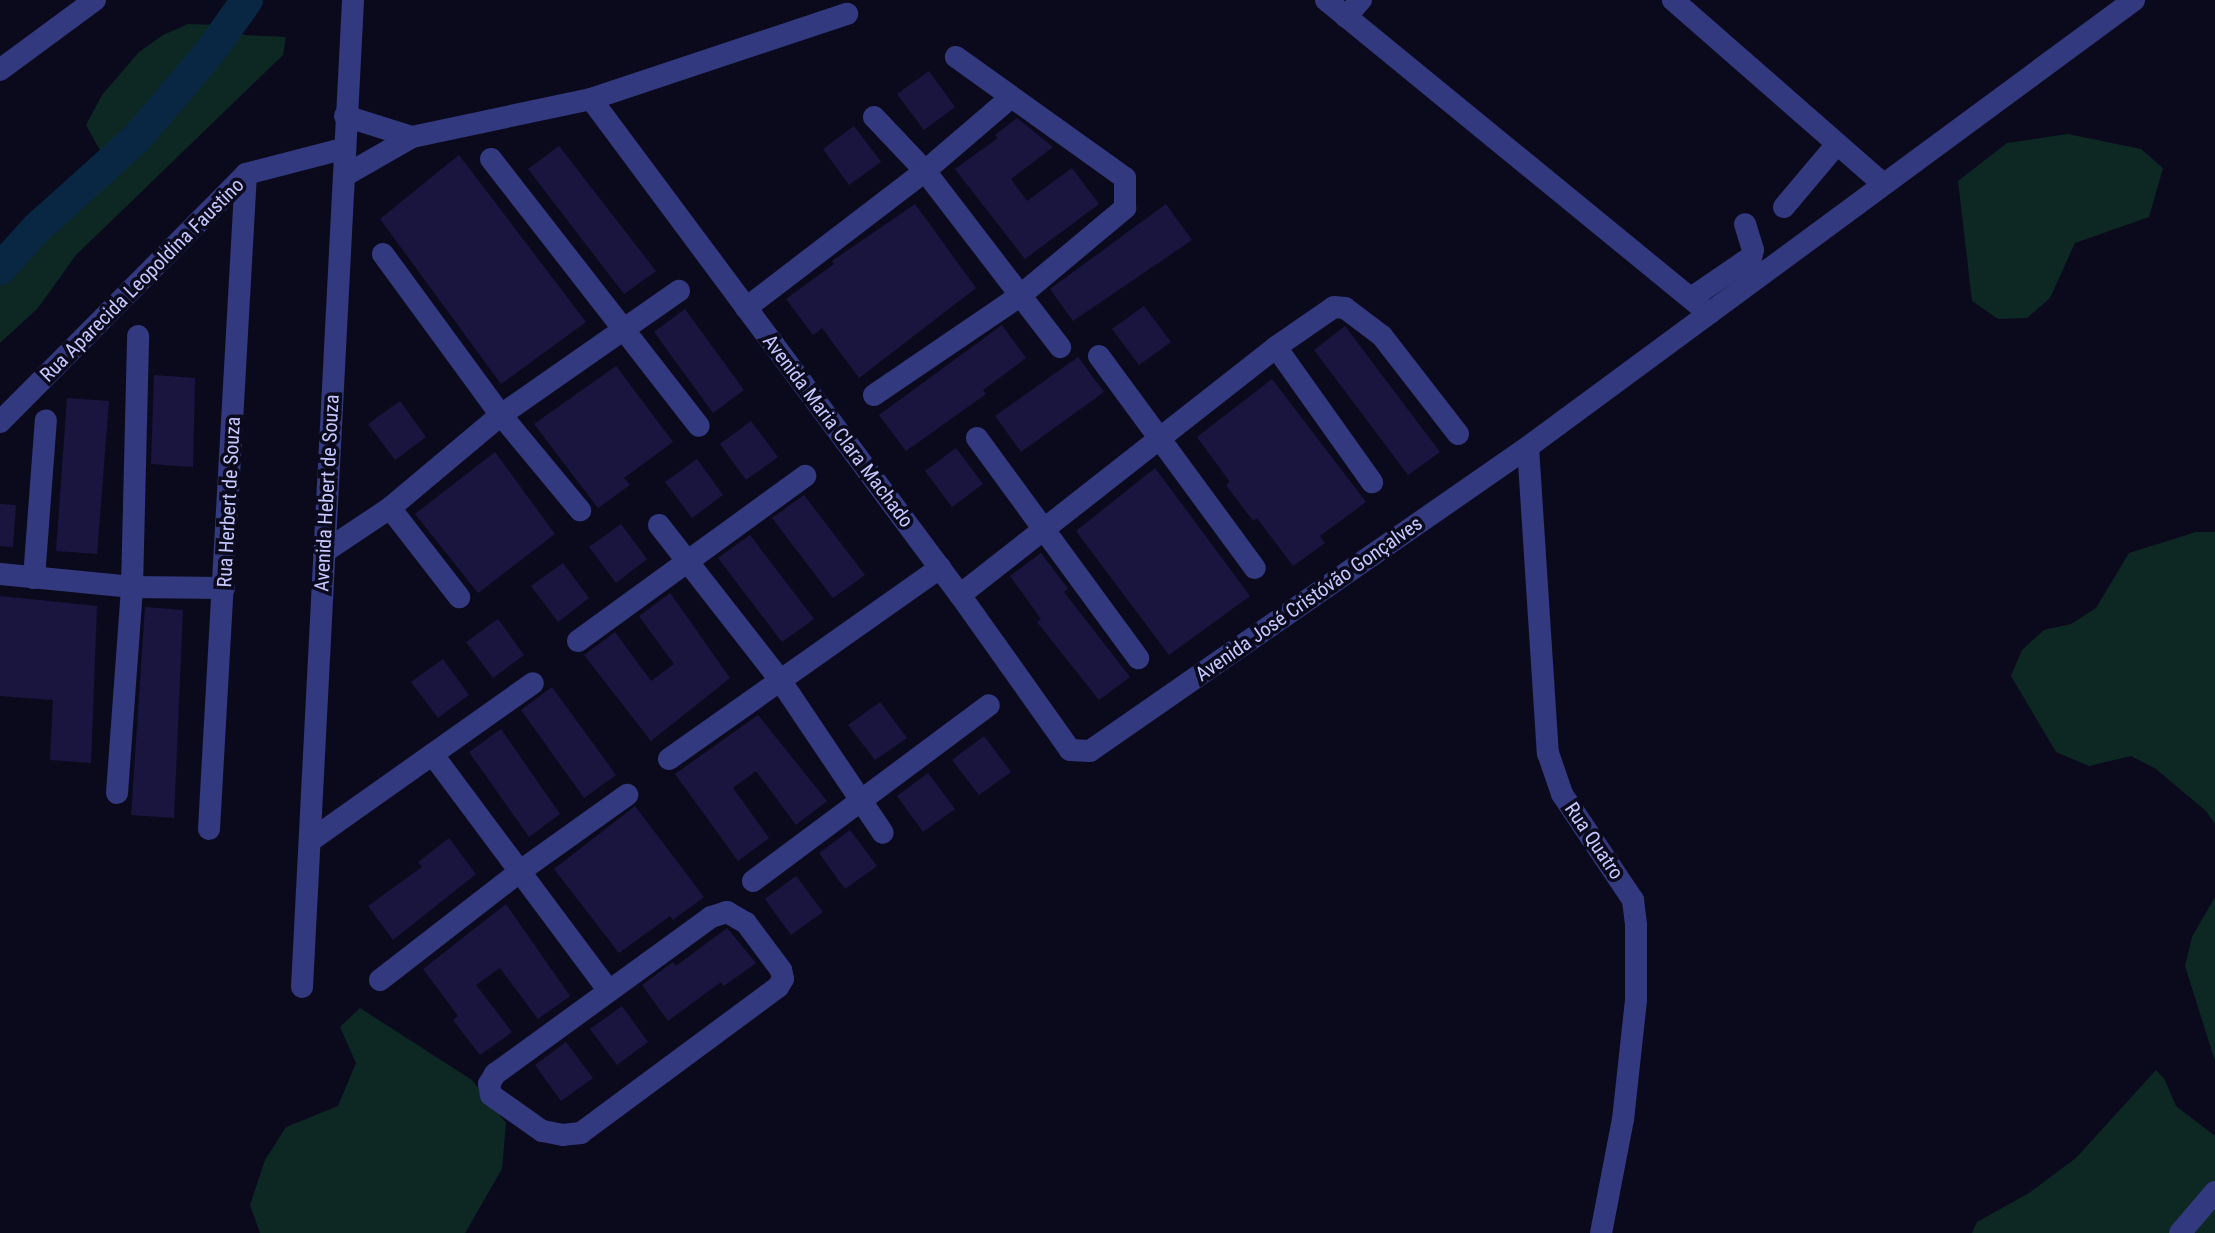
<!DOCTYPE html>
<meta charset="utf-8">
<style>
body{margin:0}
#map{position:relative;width:2215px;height:1233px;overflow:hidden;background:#0b0a1d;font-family:"Roboto Condensed",sans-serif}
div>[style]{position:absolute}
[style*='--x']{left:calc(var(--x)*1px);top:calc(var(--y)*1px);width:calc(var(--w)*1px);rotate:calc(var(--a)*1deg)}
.green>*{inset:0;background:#0d2723}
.river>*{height:32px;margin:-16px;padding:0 16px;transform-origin:16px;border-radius:16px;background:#092742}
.building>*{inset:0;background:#19153f}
.minor>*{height:22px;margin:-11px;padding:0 11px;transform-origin:11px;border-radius:11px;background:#33397f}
span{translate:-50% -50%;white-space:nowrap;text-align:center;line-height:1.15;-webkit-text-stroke:7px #0b0a1d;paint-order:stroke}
.street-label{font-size:20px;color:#c6c7ff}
</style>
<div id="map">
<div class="green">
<div style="clip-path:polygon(188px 24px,216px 25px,245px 35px,286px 37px,283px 55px,76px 255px,38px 308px,0 343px,0 268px,53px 233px,71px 209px,101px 152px,86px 125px,102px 95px,139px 52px,163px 35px)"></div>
<div style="clip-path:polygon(2068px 134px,2141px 149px,2163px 168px,2149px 217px,2075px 243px,2050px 298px,2027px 318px,1998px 319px,1972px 301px,1958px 181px,2007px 143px)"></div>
<div style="clip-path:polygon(2196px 532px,2215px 532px,2215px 824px,2206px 811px,2156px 769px,2131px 756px,2089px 766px,2056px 752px,2011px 676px,2022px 650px,2044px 630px,2071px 624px,2096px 608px,2129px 553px)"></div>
<div style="clip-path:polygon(2215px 897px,2215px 1061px,2185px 966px,2192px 937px)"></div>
<div style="clip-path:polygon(360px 1008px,472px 1080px,506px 1123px,502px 1169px,465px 1233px,260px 1233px,250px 1205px,265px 1160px,286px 1127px,338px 1106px,356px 1063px,340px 1027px)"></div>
<div style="clip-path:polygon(2156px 1070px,2165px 1080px,2176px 1106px,2215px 1136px,2215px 1233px,1972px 1233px,1977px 1222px,2029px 1193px,2076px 1158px)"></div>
</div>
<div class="river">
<div style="--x:0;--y:269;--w:54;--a:-48"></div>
<div style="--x:36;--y:229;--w:135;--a:-42"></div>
<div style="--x:136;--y:139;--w:114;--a:-49.6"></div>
<div style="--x:210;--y:52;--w:64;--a:-54.6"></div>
</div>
<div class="building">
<div style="clip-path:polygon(929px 71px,955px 107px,924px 130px,897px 94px)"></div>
<div style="clip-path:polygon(1017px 118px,1053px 147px,1011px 179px,1027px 201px,1072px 168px,1099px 204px,1025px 259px,955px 169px,998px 138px,995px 135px)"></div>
<div style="clip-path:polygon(854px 126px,881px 162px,849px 185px,823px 149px)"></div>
<div style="clip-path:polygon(559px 146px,656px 271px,624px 294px,528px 169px)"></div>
<div style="clip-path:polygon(459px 155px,586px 322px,501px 384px,380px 219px)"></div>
<div style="clip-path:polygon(915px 204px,976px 288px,859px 378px,822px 328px,813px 335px,786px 299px,834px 264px,832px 261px)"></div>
<div style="clip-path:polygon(1166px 204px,1192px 240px,1073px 321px,1050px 289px)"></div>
<div style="clip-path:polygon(1144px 306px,1171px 342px,1139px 365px,1112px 329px)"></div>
<div style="clip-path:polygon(685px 309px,744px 390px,713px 413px,654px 332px)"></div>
<div style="clip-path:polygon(1002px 325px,1026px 358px,983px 390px,986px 394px,906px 451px,879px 415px)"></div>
<div style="clip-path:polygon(1345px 326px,1440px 452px,1408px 475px,1314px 350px)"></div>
<div style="clip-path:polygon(1078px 357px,1104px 392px,1021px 452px,995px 416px)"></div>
<div style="clip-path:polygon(616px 366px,673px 442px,624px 478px,630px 485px,598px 508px,534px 424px)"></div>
<div style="clip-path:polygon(154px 375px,195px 378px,193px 467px,151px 464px)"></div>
<div style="clip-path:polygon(1272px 379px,1366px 502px,1320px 536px,1325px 543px,1293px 566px,1257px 518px,1253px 521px,1226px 485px,1230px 482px,1197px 437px)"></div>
<div style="clip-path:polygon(67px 398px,109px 401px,97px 554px,56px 551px)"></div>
<div style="clip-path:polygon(400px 401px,426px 437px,395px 460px,368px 424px)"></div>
<div style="clip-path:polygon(751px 421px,778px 457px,746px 480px,720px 444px)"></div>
<div style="clip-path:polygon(956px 448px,983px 484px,952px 507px,925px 471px)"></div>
<div style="clip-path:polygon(495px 452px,555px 534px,478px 593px,415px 514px)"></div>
<div style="clip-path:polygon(697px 459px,723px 495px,692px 518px,665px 482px)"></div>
<div style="clip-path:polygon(1155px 468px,1250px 596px,1169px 655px,1076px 531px)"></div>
<div style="clip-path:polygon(804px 495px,865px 575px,833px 598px,772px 518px)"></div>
<div style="clip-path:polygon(0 504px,16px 505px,13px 547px,0 546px)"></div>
<div style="clip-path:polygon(621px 524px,647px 559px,616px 583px,589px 547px)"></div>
<div style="clip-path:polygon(750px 535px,814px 619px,782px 642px,718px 558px)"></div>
<div style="clip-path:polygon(1041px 553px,1068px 589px,1064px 592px,1130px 677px,1099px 700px,1037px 622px,1041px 619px,1010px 576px)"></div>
<div style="clip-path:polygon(563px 563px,589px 598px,558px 622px,531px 586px)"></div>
<div style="clip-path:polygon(670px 593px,730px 678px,651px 741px,584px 655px,615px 632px,651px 681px,674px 664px,639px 616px)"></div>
<div style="clip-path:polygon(0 596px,97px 606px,91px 763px,50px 760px,53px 700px,0 696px)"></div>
<div style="clip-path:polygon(145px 607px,183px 610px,174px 818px,131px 815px)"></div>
<div style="clip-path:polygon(498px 619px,524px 655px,493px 678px,466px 642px)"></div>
<div style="clip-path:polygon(443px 659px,469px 695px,438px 718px,411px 682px)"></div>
<div style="clip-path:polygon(552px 687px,616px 775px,584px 798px,521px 710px)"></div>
<div style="clip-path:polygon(880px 702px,907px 738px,875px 760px,848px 725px)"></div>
<div style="clip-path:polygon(758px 715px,827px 801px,796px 825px,756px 771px,733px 788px,769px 838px,738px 861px,675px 774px)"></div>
<div style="clip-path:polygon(501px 729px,560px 814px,529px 837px,469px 752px)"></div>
<div style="clip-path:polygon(984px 736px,1011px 772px,979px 795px,952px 760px)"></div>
<div style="clip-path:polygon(928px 773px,955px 809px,923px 832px,897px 796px)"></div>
<div style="clip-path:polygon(635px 806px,704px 897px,673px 920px,670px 916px,619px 953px,554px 869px)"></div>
<div style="clip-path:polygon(850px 830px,877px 866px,845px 889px,819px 853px)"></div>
<div style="clip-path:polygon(449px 838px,476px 874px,393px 940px,368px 906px,422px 867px,418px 862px)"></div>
<div style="clip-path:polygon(796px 876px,823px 912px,791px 935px,765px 899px)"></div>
<div style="clip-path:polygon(506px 904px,570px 996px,538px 1019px,500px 968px,476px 985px,512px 1032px,480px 1055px,453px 1020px,458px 1016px,423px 969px)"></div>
<div style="clip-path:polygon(727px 928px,756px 963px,724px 986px,721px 982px,668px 1021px,642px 985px,673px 962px,676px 966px)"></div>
<div style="clip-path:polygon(622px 1006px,648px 1042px,617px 1065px,590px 1029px)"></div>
<div style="clip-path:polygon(566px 1042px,593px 1078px,561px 1101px,535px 1065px)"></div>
</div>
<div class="minor">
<div style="--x:1326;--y:0;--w:495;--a:39.3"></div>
<div style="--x:1673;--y:0;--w:279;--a:41.2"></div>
<div style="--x:1346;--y:17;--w:23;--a:-49"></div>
<div style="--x:0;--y:70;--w:118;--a:-36.4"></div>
<div style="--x:591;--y:99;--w:618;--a:53.35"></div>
<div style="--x:960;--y:595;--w:190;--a:54.6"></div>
<div style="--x:1070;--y:750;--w:20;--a:3"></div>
<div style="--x:1090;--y:751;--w:533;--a:-34.76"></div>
<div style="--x:1528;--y:447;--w:753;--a:-36.41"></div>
<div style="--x:345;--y:116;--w:70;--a:17.4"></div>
<div style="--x:874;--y:117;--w:74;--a:46.6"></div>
<div style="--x:925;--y:171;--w:222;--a:52.5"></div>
<div style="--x:491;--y:159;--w:338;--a:52.1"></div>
<div style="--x:344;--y:176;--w:78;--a:-29.8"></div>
<div style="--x:412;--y:137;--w:183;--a:-12"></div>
<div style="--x:591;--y:99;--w:270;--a:-18.4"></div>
<div style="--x:1784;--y:207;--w:82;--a:-49.9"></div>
<div style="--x:383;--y:254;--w:200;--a:53.8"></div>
<div style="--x:501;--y:415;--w:124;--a:50.3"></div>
<div style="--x:1691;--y:298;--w:73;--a:-34.3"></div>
<div style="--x:1751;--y:257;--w:7;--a:-74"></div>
<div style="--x:1753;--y:250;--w:27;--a:-107"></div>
<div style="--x:746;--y:308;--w:225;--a:-37.4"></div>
<div style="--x:925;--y:171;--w:111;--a:-40.6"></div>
<div style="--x:1276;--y:347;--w:166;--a:54.6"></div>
<div style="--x:1099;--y:356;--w:263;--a:53.7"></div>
<div style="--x:874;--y:395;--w:178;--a:-34.2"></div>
<div style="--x:1021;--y:295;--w:136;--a:-39.9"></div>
<div style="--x:1125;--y:208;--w:30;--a:-90"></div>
<div style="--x:1125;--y:178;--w:208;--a:-144.4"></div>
<div style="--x:0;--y:422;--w:349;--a:-45.2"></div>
<div style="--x:246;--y:174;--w:100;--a:-14.5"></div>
<div style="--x:977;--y:438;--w:273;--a:53.8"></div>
<div style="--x:1528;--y:447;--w:307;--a:86.3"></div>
<div style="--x:1548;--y:753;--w:43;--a:71.1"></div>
<div style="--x:1562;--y:794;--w:128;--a:56.2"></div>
<div style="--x:1633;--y:900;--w:25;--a:83"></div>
<div style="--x:1636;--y:925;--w:75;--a:90"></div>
<div style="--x:1636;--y:1000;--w:120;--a:96.2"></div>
<div style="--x:1623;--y:1119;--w:116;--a:100.9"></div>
<div style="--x:390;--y:508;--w:113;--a:52.2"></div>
<div style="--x:659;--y:525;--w:197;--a:52"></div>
<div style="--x:780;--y:680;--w:184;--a:56.1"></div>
<div style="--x:324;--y:552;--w:79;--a:-33.7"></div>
<div style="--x:390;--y:508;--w:145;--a:-40"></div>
<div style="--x:501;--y:415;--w:217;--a:-34.9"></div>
<div style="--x:0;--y:574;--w:133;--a:5.6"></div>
<div style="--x:132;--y:587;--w:92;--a:0.6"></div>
<div style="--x:34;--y:578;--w:158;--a:-85.7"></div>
<div style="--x:960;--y:595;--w:402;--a:-38.1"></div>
<div style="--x:1276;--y:347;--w:70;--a:-34.6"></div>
<div style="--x:1334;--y:307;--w:11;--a:5"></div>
<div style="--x:1345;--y:308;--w:46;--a:37.1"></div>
<div style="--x:1382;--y:336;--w:124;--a:52.2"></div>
<div style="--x:578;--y:641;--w:281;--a:-36"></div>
<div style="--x:433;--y:755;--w:293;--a:53.3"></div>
<div style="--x:669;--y:759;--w:332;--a:-35.2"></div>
<div style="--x:117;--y:793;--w:207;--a:-85.8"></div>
<div style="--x:132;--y:587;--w:251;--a:-88.6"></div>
<div style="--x:209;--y:829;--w:656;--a:-86.77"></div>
<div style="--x:310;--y:841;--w:273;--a:-35.3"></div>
<div style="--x:753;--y:881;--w:294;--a:-36.7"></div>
<div style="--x:727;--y:912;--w:22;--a:30"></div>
<div style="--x:746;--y:923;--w:59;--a:53.3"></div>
<div style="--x:781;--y:970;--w:9;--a:77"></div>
<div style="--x:783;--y:979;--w:9;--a:122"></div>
<div style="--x:778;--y:987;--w:245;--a:143.5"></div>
<div style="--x:581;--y:1133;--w:18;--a:174"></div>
<div style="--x:563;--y:1135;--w:21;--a:-169"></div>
<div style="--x:542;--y:1131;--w:62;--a:-144.8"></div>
<div style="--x:491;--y:1095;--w:11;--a:-100"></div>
<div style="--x:489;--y:1084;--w:12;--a:-59"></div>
<div style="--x:495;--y:1074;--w:267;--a:-36"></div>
<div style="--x:711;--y:917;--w:17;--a:-17"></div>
<div style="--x:380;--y:980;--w:176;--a:-37.8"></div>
<div style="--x:519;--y:872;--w:133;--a:-35.5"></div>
<div style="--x:302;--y:987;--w:988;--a:-87.04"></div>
<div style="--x:2180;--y:1233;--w:54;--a:-49.5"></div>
</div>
<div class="street-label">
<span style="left:142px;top:280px;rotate:-45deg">Rua Aparecida Leopoldina Faustino</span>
<span style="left:838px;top:431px;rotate:53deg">Avenida Maria Clara Machado</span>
<span style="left:327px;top:493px;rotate:-87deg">Avenida Hebert de Souza</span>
<span style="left:229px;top:502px;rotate:-87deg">Rua Herbert de Souza</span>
<span style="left:1309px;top:599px;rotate:-35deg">Avenida José Cristóvão Gonçalves</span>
<span style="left:1594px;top:841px;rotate:56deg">Rua Quatro</span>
</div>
</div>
